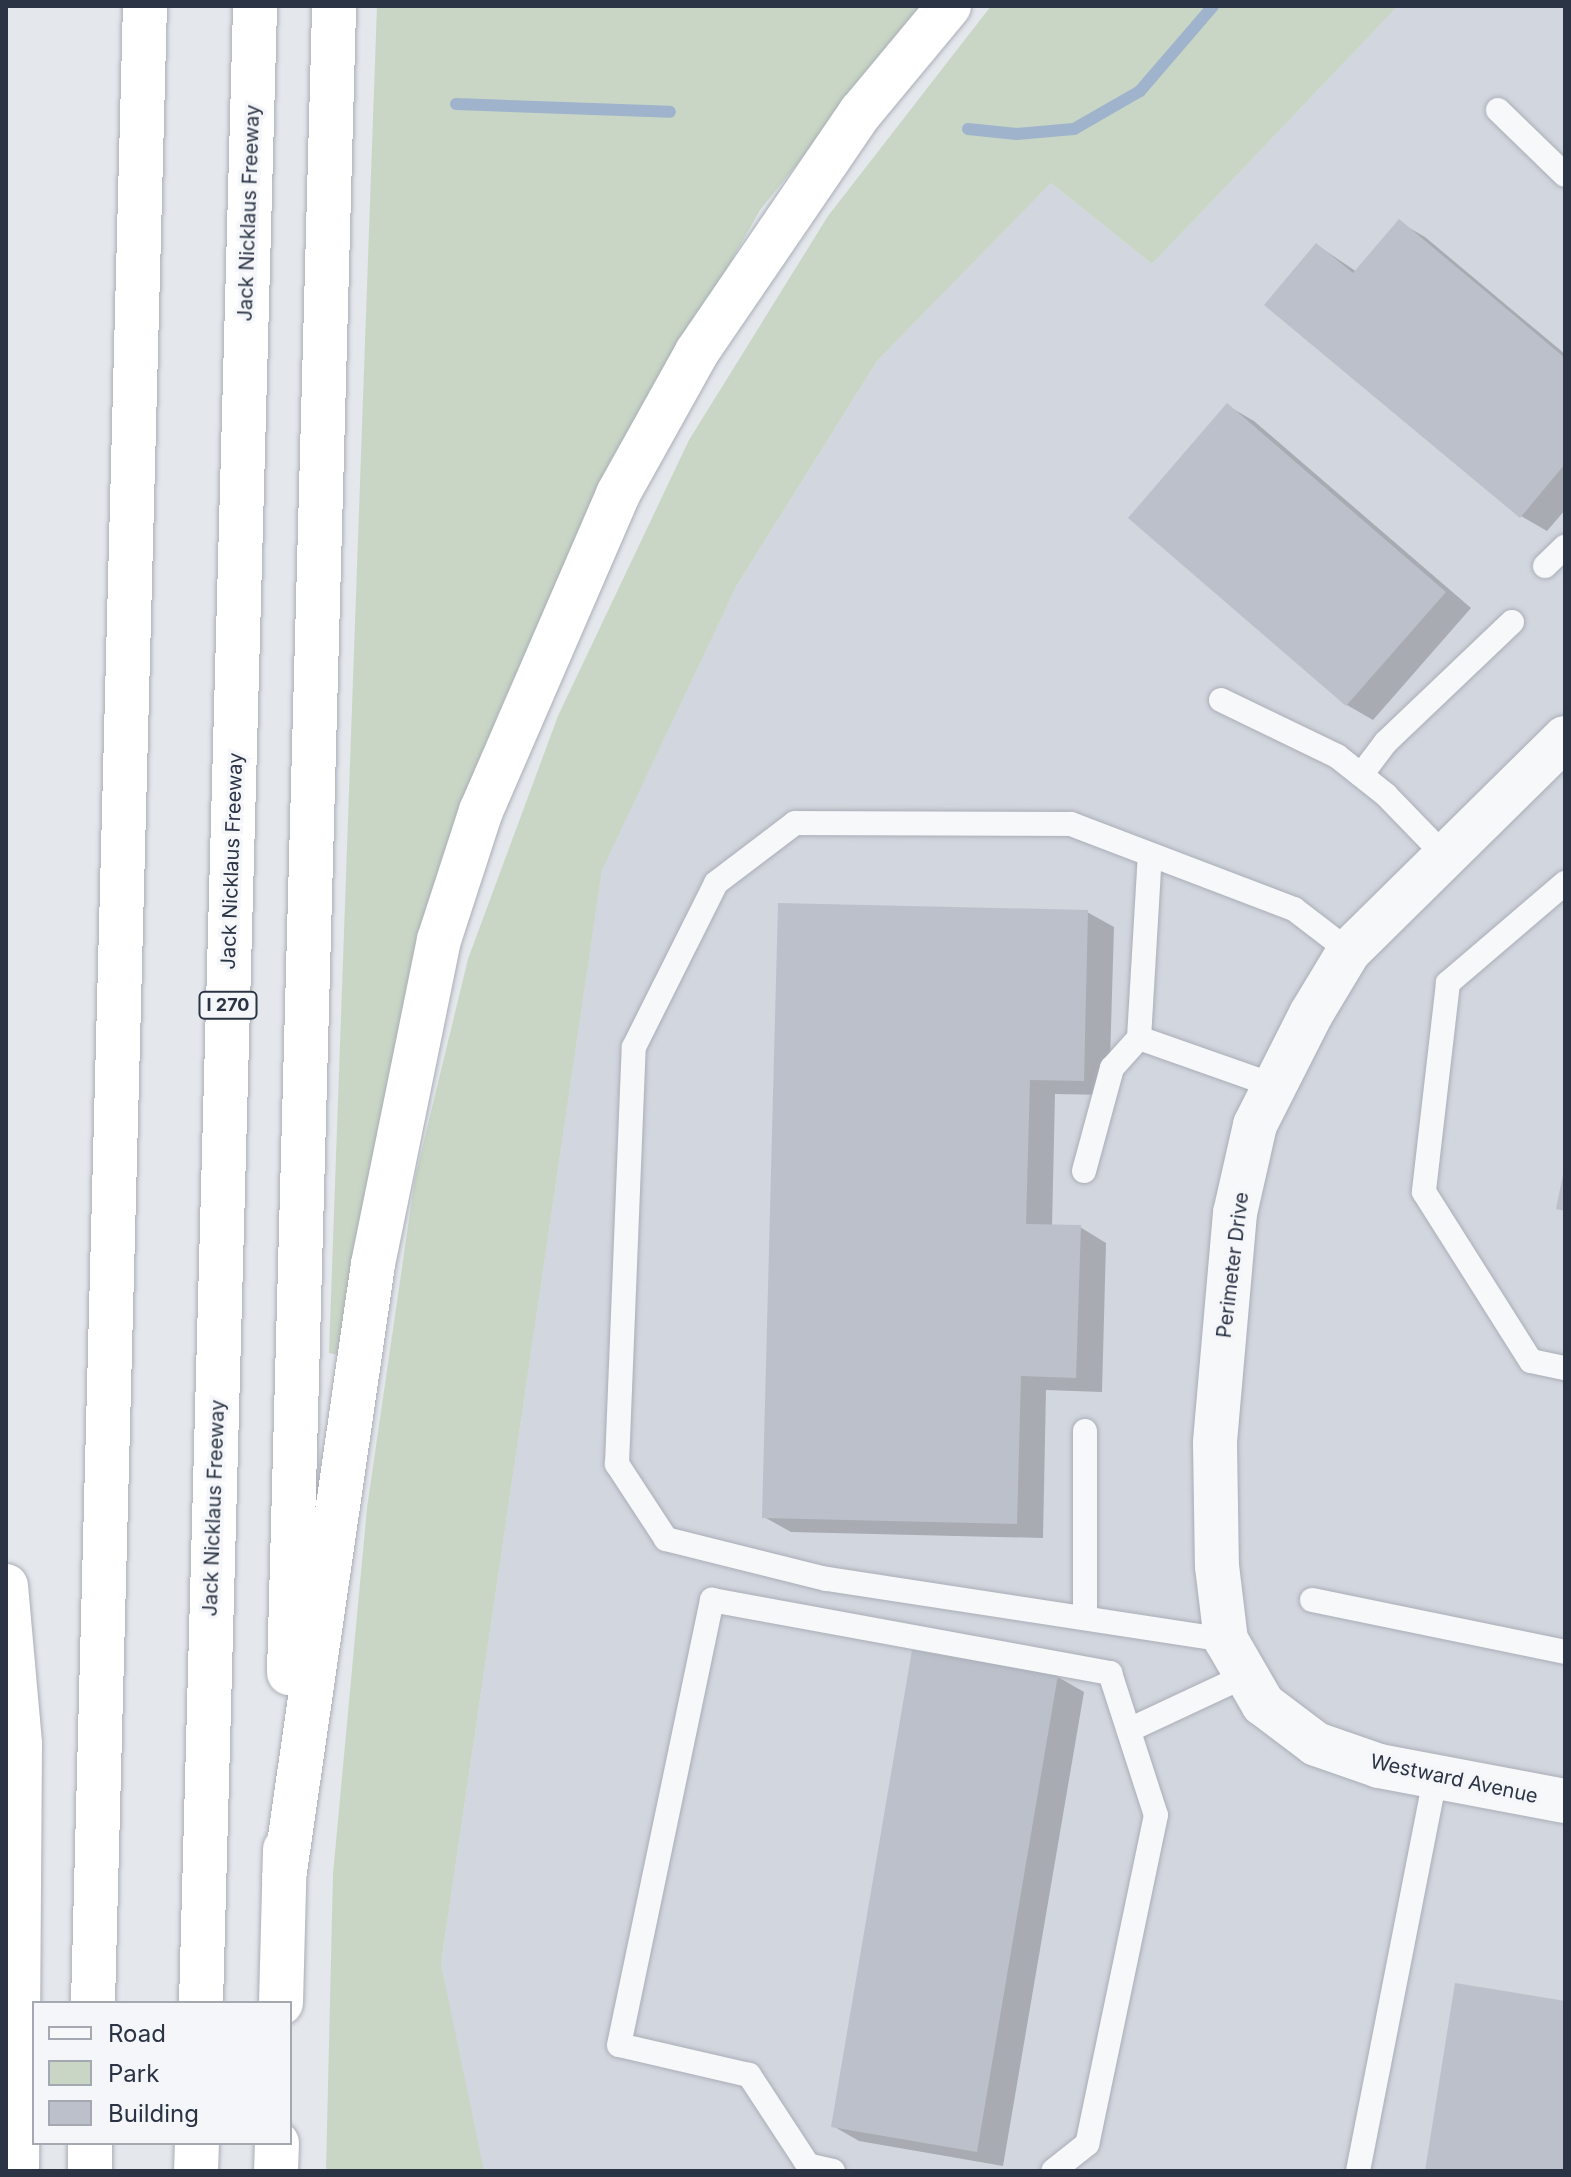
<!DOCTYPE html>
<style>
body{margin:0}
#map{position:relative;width:1571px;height:2177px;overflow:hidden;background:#e4e7ec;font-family:Inter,sans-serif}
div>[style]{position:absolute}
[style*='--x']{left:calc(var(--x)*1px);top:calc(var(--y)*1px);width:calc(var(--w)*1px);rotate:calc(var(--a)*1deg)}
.built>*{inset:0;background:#d2d6de}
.green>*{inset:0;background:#c9d6c5}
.shadow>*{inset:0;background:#0003}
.stream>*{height:12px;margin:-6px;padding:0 6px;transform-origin:6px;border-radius:6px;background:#9fb4cc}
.building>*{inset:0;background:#bbc0ca}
.roads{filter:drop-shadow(0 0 2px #a9aeb7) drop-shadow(0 0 2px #a9aeb7)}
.service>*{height:24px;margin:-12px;padding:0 12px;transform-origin:12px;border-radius:12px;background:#f7f8fa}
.minor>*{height:44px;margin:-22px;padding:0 22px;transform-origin:22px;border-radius:22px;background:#f7f8fa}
.motorway>*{height:44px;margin:-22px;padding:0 22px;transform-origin:22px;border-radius:22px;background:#fff}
span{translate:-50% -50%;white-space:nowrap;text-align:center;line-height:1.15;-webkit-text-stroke:7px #f4f6f9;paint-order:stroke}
.shield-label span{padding:2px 6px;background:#f4f6f9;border:2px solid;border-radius:6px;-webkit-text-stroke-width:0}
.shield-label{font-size:18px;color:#2b3445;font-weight:700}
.street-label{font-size:20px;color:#2b3445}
.frame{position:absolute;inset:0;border:8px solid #2b3445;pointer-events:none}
.legend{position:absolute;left:32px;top:2001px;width:260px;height:144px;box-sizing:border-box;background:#f4f6f9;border:2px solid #a4a8b1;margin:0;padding:10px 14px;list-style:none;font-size:24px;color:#2b3445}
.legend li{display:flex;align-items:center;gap:16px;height:40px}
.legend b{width:40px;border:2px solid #a4a8b1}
</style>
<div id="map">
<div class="built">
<div style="clip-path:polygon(1398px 6px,1565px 6px,1565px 2171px,480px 2170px,441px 1964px,602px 869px,737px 585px,877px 361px,1051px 183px,1152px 264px)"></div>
</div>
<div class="green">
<div style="clip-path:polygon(377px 6px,925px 6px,760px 210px,603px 487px,497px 716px,422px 945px,378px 1128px,343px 1356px,329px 1353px)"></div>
<div style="clip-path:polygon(991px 6px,1398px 6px,1152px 264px,1051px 183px,877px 361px,737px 585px,602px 870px,441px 1964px,484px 2171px,326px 2171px,333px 1874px,367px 1508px,415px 1178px,468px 959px,558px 716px,689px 440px,828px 216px)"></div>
</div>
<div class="shadow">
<div style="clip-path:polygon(1399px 222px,1425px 237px,1565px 354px,1565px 510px,1547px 531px,1521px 516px,1317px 245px,1357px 272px)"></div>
<div style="clip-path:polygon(1228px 406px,1254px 421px,1471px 608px,1373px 720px,1347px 705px,1131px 517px)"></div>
<div style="clip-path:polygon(1087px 912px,1114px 927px,1109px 1095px,1055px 1094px,1052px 1227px,1080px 1227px,1106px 1243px,1102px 1392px,1046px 1390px,1043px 1538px,791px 1532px,764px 1517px)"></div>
<div style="clip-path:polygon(1058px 1677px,1084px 1692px,1003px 2166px,859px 2141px,833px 2126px)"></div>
</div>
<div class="stream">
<div style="--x:456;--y:104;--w:214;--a:2.1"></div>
<div style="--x:968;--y:129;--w:49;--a:5.8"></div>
<div style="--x:1017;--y:134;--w:57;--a:-5"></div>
<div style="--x:1074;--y:129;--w:76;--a:-29.9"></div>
<div style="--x:1140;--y:91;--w:112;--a:-49.3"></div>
</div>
<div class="building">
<div style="clip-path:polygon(1399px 219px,1565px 358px,1565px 464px,1520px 518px,1264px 305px,1316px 243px,1353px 273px)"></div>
<div style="clip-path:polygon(1227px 403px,1446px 592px,1346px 706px,1128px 518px)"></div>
<div style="clip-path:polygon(778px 903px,1088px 910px,1084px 1081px,1030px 1080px,1026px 1224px,1081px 1225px,1076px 1378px,1021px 1376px,1017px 1524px,762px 1518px)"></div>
<div style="clip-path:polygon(1565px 1165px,1565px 1211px,1556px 1209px)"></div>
<div style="clip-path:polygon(912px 1650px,1058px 1675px,977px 2152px,831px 2127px)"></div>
<div style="clip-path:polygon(1455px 1983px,1565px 2001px,1565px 2171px,1425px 2171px)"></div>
</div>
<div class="roads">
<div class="service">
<div style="--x:1498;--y:110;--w:93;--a:44.1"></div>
<div style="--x:1545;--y:566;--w:28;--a:-44"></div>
<div style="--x:1221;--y:700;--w:129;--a:25.8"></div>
<div style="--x:1337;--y:756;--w:63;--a:38.5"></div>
<div style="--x:1386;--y:795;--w:86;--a:45.9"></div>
<div style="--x:1361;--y:775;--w:41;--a:-52.9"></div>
<div style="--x:1386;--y:742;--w:174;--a:-43.6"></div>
<div style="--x:1565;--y:883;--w:154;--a:139.5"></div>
<div style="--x:1448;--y:983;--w:210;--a:96.6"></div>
<div style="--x:1424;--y:1192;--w:200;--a:57.7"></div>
<div style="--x:1531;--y:1361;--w:35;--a:12"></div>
<div style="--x:1139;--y:1038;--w:144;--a:19.4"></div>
<div style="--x:1084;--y:1171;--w:107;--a:-74.8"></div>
<div style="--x:1112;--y:1068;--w:40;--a:-48"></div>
<div style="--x:1139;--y:1038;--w:183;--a:-86.6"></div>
<div style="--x:1085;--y:1431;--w:187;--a:90"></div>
<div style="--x:1312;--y:1600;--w:258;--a:11.6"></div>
<div style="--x:1226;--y:1640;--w:405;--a:-171.3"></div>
<div style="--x:826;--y:1579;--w:165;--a:-166"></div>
<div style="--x:666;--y:1539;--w:90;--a:-123.2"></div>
<div style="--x:617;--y:1464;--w:417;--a:-87.7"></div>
<div style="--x:634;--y:1047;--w:183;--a:-63.4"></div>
<div style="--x:716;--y:883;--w:99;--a:-37.2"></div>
<div style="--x:795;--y:823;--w:276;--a:0.2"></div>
<div style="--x:1071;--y:824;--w:239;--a:20.9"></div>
<div style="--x:1294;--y:909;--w:69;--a:37.4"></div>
<div style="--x:1129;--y:1730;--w:130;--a:-25"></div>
<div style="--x:833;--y:2171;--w:26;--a:-167"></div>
<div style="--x:808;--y:2165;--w:108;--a:-123.2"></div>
<div style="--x:749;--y:2075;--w:133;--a:-167"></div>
<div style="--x:619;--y:2045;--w:455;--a:-78.2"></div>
<div style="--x:712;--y:1600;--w:405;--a:10.4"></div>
<div style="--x:1110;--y:1673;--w:149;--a:72.1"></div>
<div style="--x:1156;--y:1815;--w:336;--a:101.8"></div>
<div style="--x:1087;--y:2144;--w:43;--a:141.5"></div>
<div style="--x:1358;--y:2171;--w:401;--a:-78.9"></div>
</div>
<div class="minor">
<div style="--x:1565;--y:738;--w:303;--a:135.4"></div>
<div style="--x:1349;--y:951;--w:74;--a:121.1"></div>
<div style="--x:1311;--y:1014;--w:124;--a:116.8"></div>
<div style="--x:1255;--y:1125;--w:90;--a:102.8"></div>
<div style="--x:1235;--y:1213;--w:231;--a:95"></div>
<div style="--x:1215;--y:1443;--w:123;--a:89.1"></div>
<div style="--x:1217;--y:1566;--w:75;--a:83.1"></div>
<div style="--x:1226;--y:1640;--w:74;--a:60"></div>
<div style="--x:1263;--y:1704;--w:66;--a:37"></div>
<div style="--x:1316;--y:1744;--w:67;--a:19.2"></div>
<div style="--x:1379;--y:1766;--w:189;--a:10.7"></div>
</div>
<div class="motorway">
<div style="--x:6;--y:1586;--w:159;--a:84.9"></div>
<div style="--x:20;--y:1744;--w:427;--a:90.4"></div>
<div style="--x:289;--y:1673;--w:1668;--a:-88.45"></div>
<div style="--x:284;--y:1878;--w:620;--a:-81.75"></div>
<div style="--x:373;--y:1264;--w:331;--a:-78.5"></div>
<div style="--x:439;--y:940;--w:136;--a:-72"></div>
<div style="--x:481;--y:811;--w:345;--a:-66.6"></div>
<div style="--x:618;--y:494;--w:162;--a:-60.9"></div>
<div style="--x:697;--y:352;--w:291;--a:-55.7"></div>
<div style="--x:861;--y:112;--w:138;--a:-50.3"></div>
<div style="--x:93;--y:2003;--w:1998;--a:-88.51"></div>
<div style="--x:201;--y:2003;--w:1998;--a:-88.45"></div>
<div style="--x:281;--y:2003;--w:154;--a:-88.5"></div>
<div style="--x:90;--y:2171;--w:28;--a:-90"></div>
<div style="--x:196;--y:2171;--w:28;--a:-88"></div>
<div style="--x:276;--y:2171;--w:28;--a:-88"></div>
</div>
</div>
<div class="shield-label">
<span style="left:228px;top:1005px">I 270</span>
</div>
<div class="street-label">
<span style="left:249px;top:213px;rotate:-88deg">Jack Nicklaus Freeway</span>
<span style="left:232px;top:861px;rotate:-88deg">Jack Nicklaus Freeway</span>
<span style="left:1233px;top:1265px;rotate:-83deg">Perimeter Drive</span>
<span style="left:214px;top:1508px;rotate:-88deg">Jack Nicklaus Freeway</span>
<span style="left:1454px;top:1779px;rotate:12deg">Westward Avenue</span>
</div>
<div class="frame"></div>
<ul class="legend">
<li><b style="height:10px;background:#f7f8fa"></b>Road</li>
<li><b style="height:22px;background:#c9d6c5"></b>Park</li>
<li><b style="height:22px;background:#bbc0ca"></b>Building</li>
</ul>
</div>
